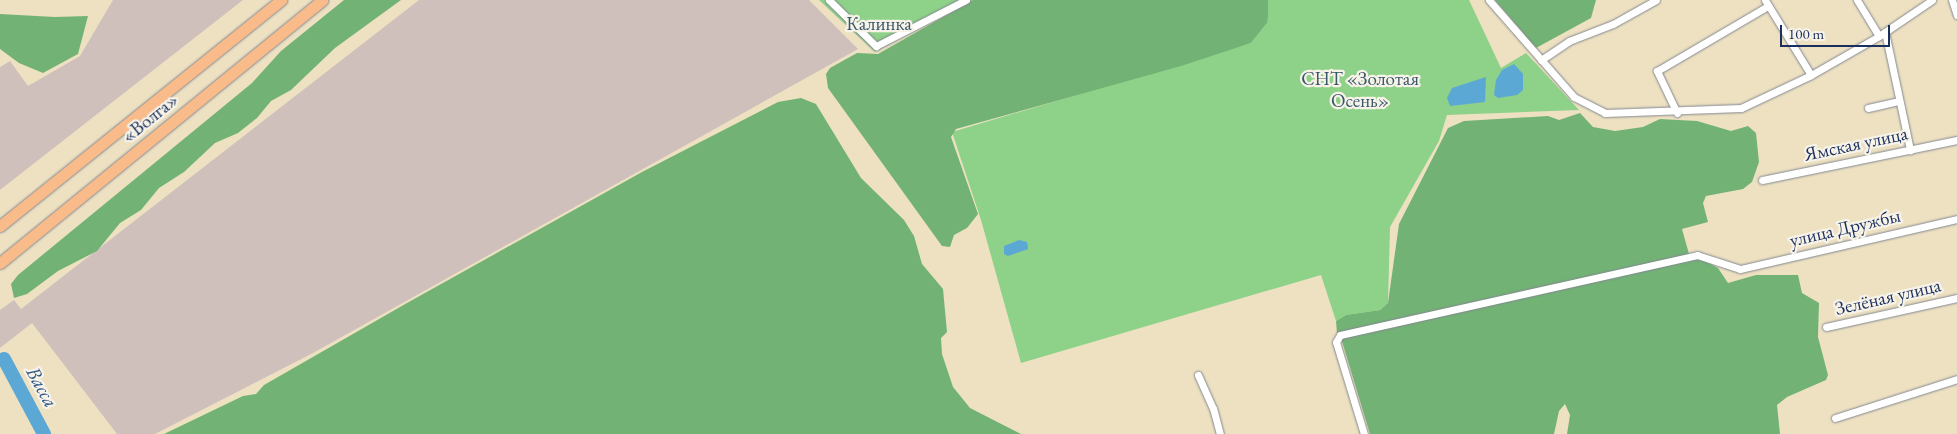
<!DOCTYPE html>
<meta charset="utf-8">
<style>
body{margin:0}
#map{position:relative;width:1957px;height:434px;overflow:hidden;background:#ede1c2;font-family:"EB Garamond",serif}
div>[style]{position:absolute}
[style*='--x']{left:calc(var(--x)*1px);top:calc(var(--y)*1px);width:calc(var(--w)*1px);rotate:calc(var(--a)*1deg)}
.industrial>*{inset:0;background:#d0c0bc}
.green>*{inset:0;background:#8ed189}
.forest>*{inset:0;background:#72b375}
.water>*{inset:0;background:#5ba8d4}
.river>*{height:14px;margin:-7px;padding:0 7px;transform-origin:7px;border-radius:7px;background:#5ba8d4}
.roads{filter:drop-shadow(0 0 1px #848890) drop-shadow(0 0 1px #848890)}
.minor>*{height:7px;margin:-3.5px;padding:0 3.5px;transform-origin:3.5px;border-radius:3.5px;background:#fff}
.trunk>*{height:11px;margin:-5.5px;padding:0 5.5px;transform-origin:5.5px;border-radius:5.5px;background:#fabb8b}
span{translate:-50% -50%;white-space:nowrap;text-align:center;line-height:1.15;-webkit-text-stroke:4.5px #f7f3e8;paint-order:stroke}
.park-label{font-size:19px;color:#385869}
.street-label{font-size:19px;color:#1b2f5e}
.water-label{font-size:20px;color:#315987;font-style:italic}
.scale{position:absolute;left:1780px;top:25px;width:110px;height:22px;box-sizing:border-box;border:2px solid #1b2f5e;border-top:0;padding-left:6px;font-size:15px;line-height:18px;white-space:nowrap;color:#1b2f5e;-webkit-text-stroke:4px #f7f3e8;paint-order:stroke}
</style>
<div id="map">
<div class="industrial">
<div style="clip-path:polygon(113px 0,243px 0,0 190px,0 67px,10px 61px,28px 86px,80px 56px)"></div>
<div style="clip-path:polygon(419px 0,809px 0,858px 49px,313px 353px,155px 434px,117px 434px,32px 323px,0 348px,0 310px,14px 300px,21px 309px)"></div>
</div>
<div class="green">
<div style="clip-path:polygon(819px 0,973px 0,875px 52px)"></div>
<div style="clip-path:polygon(1268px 0,1469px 0,1501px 68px,1526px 53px,1579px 110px,1447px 115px,1439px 141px,1390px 227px,1388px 303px,1380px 310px,1346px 315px,1336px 321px,1321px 275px,1021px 363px,981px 220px,952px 132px,1251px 43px,1267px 23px)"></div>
</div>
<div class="forest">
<div style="clip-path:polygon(344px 0,401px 0,335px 48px,291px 90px,271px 101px,257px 118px,238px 133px,215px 143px,184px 172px,159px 188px,141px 210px,120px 223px,97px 251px,58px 271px,27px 294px,14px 298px,11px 284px,18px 275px,252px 83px,281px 51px)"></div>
<div style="clip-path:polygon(973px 0,1268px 0,1268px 17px,1267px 23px,1251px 43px,1181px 66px,956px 129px,951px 137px,978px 214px,967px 228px,954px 235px,950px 247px,942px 246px,828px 88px,826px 74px,830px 68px,857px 53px,878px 54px)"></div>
<div style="clip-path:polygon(1495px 0,1596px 0,1591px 18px,1536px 48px)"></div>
<div style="clip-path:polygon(0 14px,55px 17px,88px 16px,78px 54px,43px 73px,19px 63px,0 49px)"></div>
<div style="clip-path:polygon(801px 98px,816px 104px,861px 178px,904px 220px,914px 236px,922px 264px,943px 289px,947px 332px,941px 338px,942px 354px,953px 387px,970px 408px,1021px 434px,164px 434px,243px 396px,256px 394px,264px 385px,407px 303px,642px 172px,778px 102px)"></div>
<div style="clip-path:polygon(1580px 113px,1593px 127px,1615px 131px,1643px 127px,1660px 119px,1697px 121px,1731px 131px,1748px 126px,1756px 133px,1759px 162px,1752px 182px,1743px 189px,1706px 196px,1703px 203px,1708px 222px,1682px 229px,1689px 254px,1337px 334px,1336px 321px,1346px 315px,1380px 310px,1388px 303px,1399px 224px,1448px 128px,1464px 121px,1548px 116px,1559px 120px)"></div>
<div style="clip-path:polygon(1697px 257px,1718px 268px,1728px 283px,1756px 275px,1798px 275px,1802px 293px,1819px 303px,1818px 337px,1828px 375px,1826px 380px,1787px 397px,1777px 405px,1780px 434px,1567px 434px,1570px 415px,1565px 404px,1559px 411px,1554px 434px,1370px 434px,1341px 338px)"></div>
</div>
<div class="water">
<div style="clip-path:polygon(1514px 64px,1523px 74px,1523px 90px,1517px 95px,1498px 98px,1494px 95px,1496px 80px,1502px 70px)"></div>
<div style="clip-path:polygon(1486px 77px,1485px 102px,1450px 106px,1447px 98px,1452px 88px)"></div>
<div style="clip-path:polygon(1019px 240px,1027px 242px,1028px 249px,1008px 256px,1004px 254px,1004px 246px)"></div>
</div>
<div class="river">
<div style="--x:4;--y:359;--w:85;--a:61.9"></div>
</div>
<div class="roads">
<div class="minor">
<div style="--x:829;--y:0;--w:66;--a:44.4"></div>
<div style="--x:876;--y:46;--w:101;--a:-27.1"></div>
<div style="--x:1489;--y:0;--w:129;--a:48.8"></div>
<div style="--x:1574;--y:97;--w:35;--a:27"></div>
<div style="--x:1605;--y:113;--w:136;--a:-2.1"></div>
<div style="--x:1741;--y:108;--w:77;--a:-25.2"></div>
<div style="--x:1811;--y:75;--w:78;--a:-29.8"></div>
<div style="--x:1879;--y:36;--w:64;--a:-34.2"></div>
<div style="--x:1765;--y:0;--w:88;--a:58.5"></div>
<div style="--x:1857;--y:0;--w:42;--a:58.6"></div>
<div style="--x:1952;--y:0;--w:16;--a:72"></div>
<div style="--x:1885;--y:32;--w:121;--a:78"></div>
<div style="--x:1541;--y:60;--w:34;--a:-34"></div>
<div style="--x:1569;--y:41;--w:47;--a:-21.1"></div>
<div style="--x:1613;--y:24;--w:49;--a:-29.2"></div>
<div style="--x:1868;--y:108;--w:32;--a:-13"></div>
<div style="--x:1677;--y:113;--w:47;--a:-115.5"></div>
<div style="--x:1657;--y:71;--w:129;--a:-30.4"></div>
<div style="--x:1762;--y:180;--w:199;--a:-11.6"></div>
<div style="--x:1826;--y:327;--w:134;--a:-12.5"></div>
<div style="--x:1198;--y:375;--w:36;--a:66"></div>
<div style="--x:1213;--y:408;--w:27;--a:75"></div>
<div style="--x:1835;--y:418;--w:128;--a:-17.7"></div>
<div style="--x:1364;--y:434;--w:96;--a:-106.9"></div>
<div style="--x:1336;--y:342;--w:8;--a:-60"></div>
<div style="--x:1340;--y:335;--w:366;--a:-12.6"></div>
<div style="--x:1697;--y:255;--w:45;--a:18"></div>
<div style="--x:1740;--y:269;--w:223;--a:-13"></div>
</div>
<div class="trunk">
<div style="--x:0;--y:226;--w:361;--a:-38.8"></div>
<div style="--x:0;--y:263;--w:416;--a:-39.2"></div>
</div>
</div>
<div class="park-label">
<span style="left:879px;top:24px">Калинка</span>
<span style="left:1360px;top:90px">СНТ «Золотая<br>Осень»</span>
</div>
<div class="street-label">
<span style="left:150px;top:118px;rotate:-39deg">«Волга»</span>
<span style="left:1856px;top:144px;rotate:-12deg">Ямская улица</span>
<span style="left:1845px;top:228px;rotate:-13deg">улица Дружбы</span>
<span style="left:1888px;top:297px;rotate:-13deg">Зелёная улица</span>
</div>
<div class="water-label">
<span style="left:42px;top:387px;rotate:61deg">Васса</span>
</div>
<div class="scale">100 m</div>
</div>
